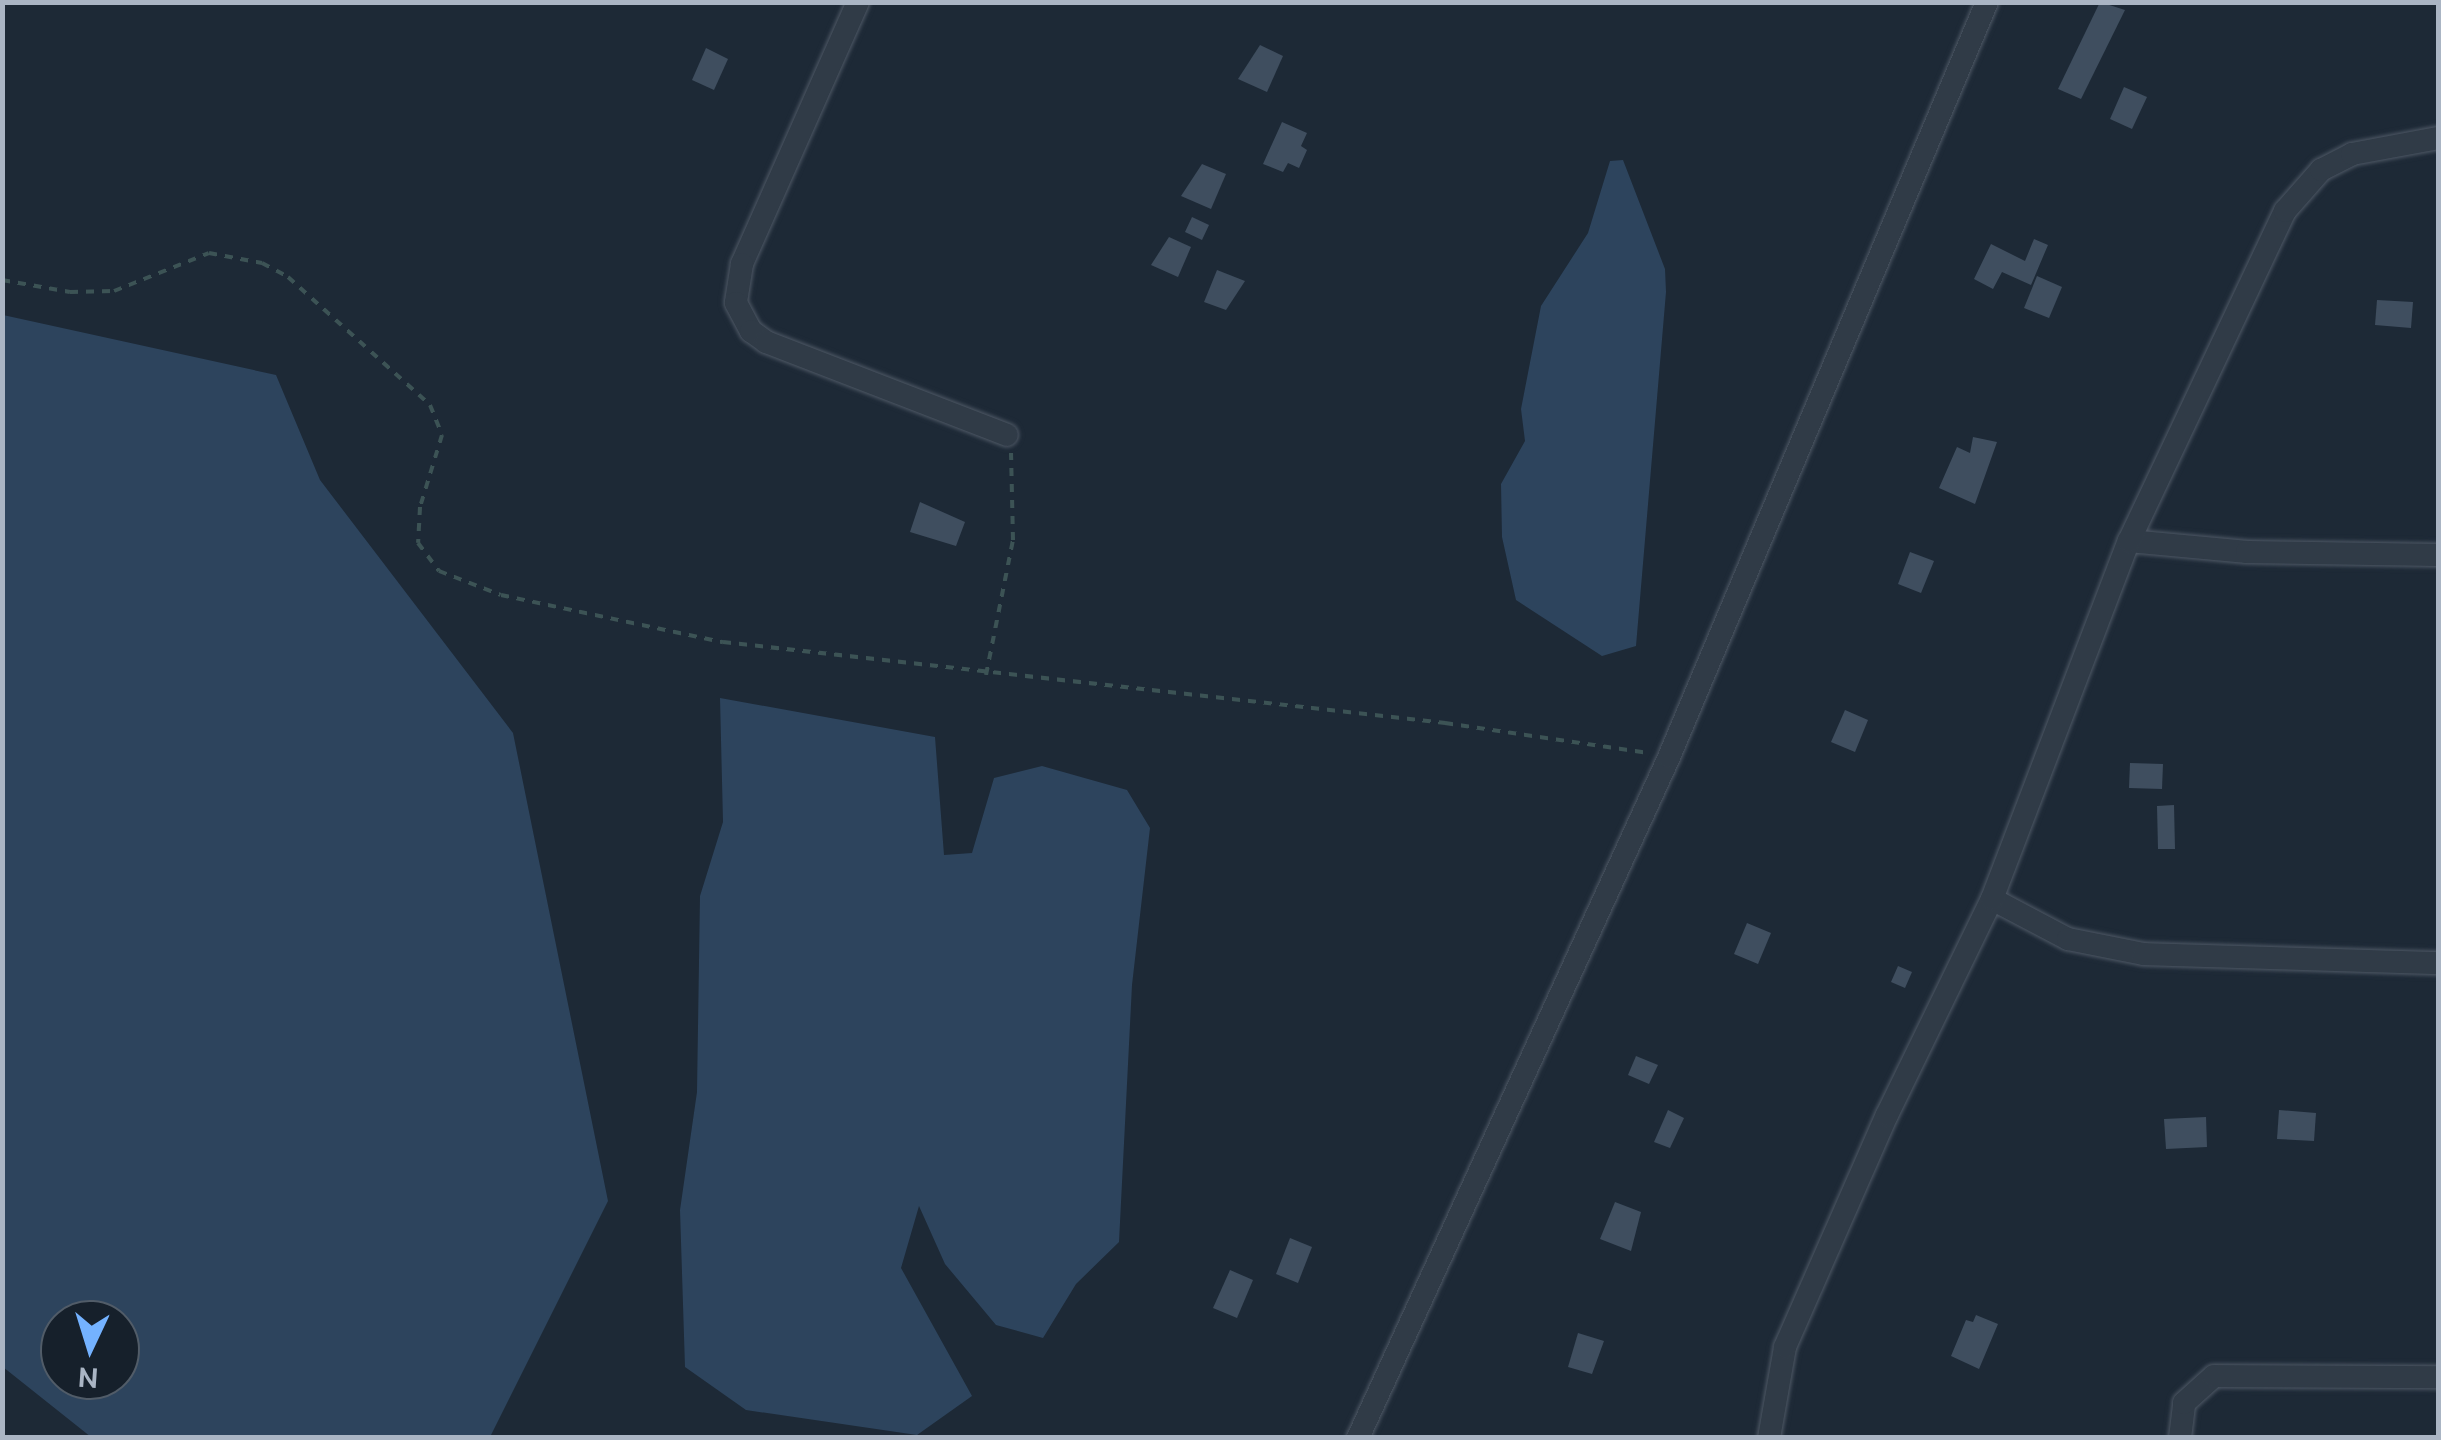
<!DOCTYPE html>
<style>
body{margin:0}
#map{position:relative;width:2441px;height:1440px;overflow:hidden;background:#1d2936;font-family:Ubuntu,sans-serif}
div>[style]{position:absolute}
[style*='--x']{left:calc(var(--x)*1px);top:calc(var(--y)*1px);width:calc(var(--w)*1px);rotate:calc(var(--a)*1deg)}
.water>*{inset:0;background:#2d445d}
.building>*{inset:0;background:#3f4e5f}
.path>*{height:4px;margin-top:-2px;transform-origin:0;background:repeating-linear-gradient(90deg,#3c5355 0 8px,transparent 0 16px)}
.roads{filter:drop-shadow(0 0 2px #4e5865) drop-shadow(0 0 2px #4e5865)}
.minor>*{height:22px;margin:-11px;padding:0 11px;transform-origin:11px;border-radius:11px;background:#303b47}
span{translate:-50% -50%;white-space:nowrap;text-align:center;line-height:1.15;-webkit-text-stroke:8px #16202b;paint-order:stroke}
.frame{position:absolute;inset:0;border:5px solid #aab5c4;pointer-events:none}
.north{position:absolute;left:40px;top:1300px;width:100px;height:100px;box-sizing:border-box;background:#16202b;border:2px solid #515c68;border-radius:50%;rotate:184deg;font-size:28px;font-weight:700;line-height:40px;text-align:center;color:#aab5c4}
.north::after{content:'';display:block;margin:auto;width:35px;height:45px;background:#74b2ff;clip-path:polygon(50% 0,100% 100%,50% 72%,0 100%)}
</style>
<div id="map">
<div class="water">
<div style="clip-path:polygon(1623px 160px,1665px 269px,1666px 292px,1636px 646px,1602px 656px,1516px 600px,1502px 537px,1501px 484px,1525px 441px,1521px 409px,1541px 306px,1588px 233px,1610px 161px)"></div>
<div style="clip-path:polygon(evenodd,3px 315px,276px 375px,320px 480px,513px 733px,608px 1201px,490px 1437px,91px 1437px,3px 1367px,3px 315px,60px 1320px,120px 1320px,120px 1380px,60px 1380px,60px 1320px)"></div>
<div style="clip-path:polygon(720px 698px,935px 737px,944px 855px,972px 853px,994px 778px,1042px 766px,1127px 790px,1150px 828px,1132px 985px,1119px 1242px,1076px 1284px,1043px 1338px,996px 1325px,945px 1264px,919px 1206px,901px 1268px,972px 1396px,917px 1435px,746px 1410px,685px 1367px,680px 1210px,697px 1092px,700px 896px,723px 822px)"></div>
</div>
<div class="building">
<div style="clip-path:polygon(2100px 2px,2125px 10px,2081px 99px,2058px 89px)"></div>
<div style="clip-path:polygon(1260px 45px,1283px 56px,1267px 92px,1238px 79px)"></div>
<div style="clip-path:polygon(706px 48px,728px 59px,714px 90px,692px 80px)"></div>
<div style="clip-path:polygon(2124px 87px,2147px 97px,2132px 129px,2110px 119px)"></div>
<div style="clip-path:polygon(1282px 122px,1307px 133px,1301px 146px,1307px 150px,1299px 168px,1288px 163px,1283px 172px,1263px 164px)"></div>
<div style="clip-path:polygon(1202px 164px,1226px 174px,1211px 209px,1181px 196px)"></div>
<div style="clip-path:polygon(1192px 217px,1209px 225px,1202px 240px,1185px 232px)"></div>
<div style="clip-path:polygon(1169px 237px,1191px 247px,1178px 277px,1151px 265px)"></div>
<div style="clip-path:polygon(2034px 239px,2048px 245px,2031px 285px,2002px 272px,1993px 289px,1974px 279px,1991px 244px,2025px 261px)"></div>
<div style="clip-path:polygon(1217px 270px,1245px 281px,1226px 310px,1204px 302px)"></div>
<div style="clip-path:polygon(2037px 276px,2062px 287px,2049px 318px,2024px 308px)"></div>
<div style="clip-path:polygon(2377px 300px,2413px 302px,2411px 328px,2375px 325px)"></div>
<div style="clip-path:polygon(1973px 437px,1997px 442px,1975px 504px,1939px 488px,1957px 447px,1970px 453px)"></div>
<div style="clip-path:polygon(920px 502px,965px 522px,956px 546px,910px 532px)"></div>
<div style="clip-path:polygon(1910px 552px,1934px 561px,1921px 593px,1898px 584px)"></div>
<div style="clip-path:polygon(1845px 710px,1868px 720px,1855px 752px,1831px 742px)"></div>
<div style="clip-path:polygon(2130px 763px,2163px 764px,2162px 789px,2129px 788px)"></div>
<div style="clip-path:polygon(2174px 805px,2175px 849px,2158px 849px,2157px 806px)"></div>
<div style="clip-path:polygon(1747px 923px,1771px 933px,1758px 964px,1734px 954px)"></div>
<div style="clip-path:polygon(1898px 966px,1912px 972px,1905px 988px,1891px 982px)"></div>
<div style="clip-path:polygon(1636px 1056px,1658px 1065px,1649px 1084px,1628px 1075px)"></div>
<div style="clip-path:polygon(1668px 1110px,1684px 1118px,1670px 1148px,1654px 1142px)"></div>
<div style="clip-path:polygon(2279px 1110px,2316px 1113px,2314px 1141px,2277px 1139px)"></div>
<div style="clip-path:polygon(2206px 1117px,2207px 1147px,2166px 1149px,2164px 1119px)"></div>
<div style="clip-path:polygon(1615px 1202px,1641px 1212px,1631px 1251px,1600px 1239px)"></div>
<div style="clip-path:polygon(1290px 1238px,1312px 1247px,1298px 1283px,1276px 1274px)"></div>
<div style="clip-path:polygon(1230px 1270px,1253px 1280px,1237px 1318px,1213px 1308px)"></div>
<div style="clip-path:polygon(1976px 1315px,1998px 1324px,1979px 1369px,1951px 1356px,1966px 1320px,1973px 1322px)"></div>
<div style="clip-path:polygon(1578px 1333px,1604px 1341px,1592px 1374px,1568px 1367px)"></div>
</div>
<div class="path">
<div style="--x:2;--y:280;--w:69;--a:10"></div>
<div style="--x:70;--y:292;--w:44;--a:-1.3"></div>
<div style="--x:114;--y:291;--w:102;--a:-21.8"></div>
<div style="--x:209;--y:253;--w:54;--a:10.7"></div>
<div style="--x:262;--y:263;--w:30;--a:28"></div>
<div style="--x:288;--y:277;--w:191;--a:42"></div>
<div style="--x:430;--y:405;--w:32;--a:68"></div>
<div style="--x:442;--y:435;--w:75;--a:107"></div>
<div style="--x:420;--y:507;--w:36;--a:93"></div>
<div style="--x:418;--y:543;--w:35;--a:53"></div>
<div style="--x:439;--y:571;--w:66;--a:21.2"></div>
<div style="--x:501;--y:595;--w:227;--a:12"></div>
<div style="--x:723;--y:642;--w:727;--a:6.4"></div>
<div style="--x:1445;--y:723;--w:204;--a:8.4"></div>
<div style="--x:986;--y:675;--w:138;--a:-78.7"></div>
<div style="--x:1013;--y:540;--w:87;--a:-91.3"></div>
</div>
<div class="roads">
<div class="minor">
<div style="--x:858;--y:2;--w:287;--a:113.9"></div>
<div style="--x:742;--y:264;--w:39;--a:99"></div>
<div style="--x:736;--y:303;--w:32;--a:62"></div>
<div style="--x:751;--y:331;--w:19;--a:36"></div>
<div style="--x:766;--y:342;--w:258;--a:21.1"></div>
<div style="--x:2129;--y:541;--w:119;--a:5.3"></div>
<div style="--x:2247;--y:552;--w:191;--a:0.9"></div>
<div style="--x:1992;--y:899;--w:86;--a:27.8"></div>
<div style="--x:2068;--y:939;--w:77;--a:11.2"></div>
<div style="--x:2144;--y:954;--w:294;--a:1.8"></div>
<div style="--x:1358;--y:1438;--w:749;--a:-65.45"></div>
<div style="--x:1669;--y:757;--w:819;--a:-67.16"></div>
<div style="--x:1769;--y:1438;--w:92;--a:-80"></div>
<div style="--x:1785;--y:1347;--w:253;--a:-66.3"></div>
<div style="--x:1887;--y:1115;--w:240;--a:-64.1"></div>
<div style="--x:1992;--y:899;--w:383;--a:-69.1"></div>
<div style="--x:2129;--y:541;--w:365;--a:-64.7"></div>
<div style="--x:2285;--y:211;--w:55;--a:-48.7"></div>
<div style="--x:2321;--y:170;--w:35;--a:-27"></div>
<div style="--x:2352;--y:154;--w:87;--a:-10.5"></div>
<div style="--x:2180;--y:1438;--w:35;--a:-83"></div>
<div style="--x:2184;--y:1403;--w:40;--a:-42"></div>
<div style="--x:2214;--y:1376;--w:224;--a:0.3"></div>
</div>
</div>
<div class="frame"></div>
<div class="north">N</div>
</div>
